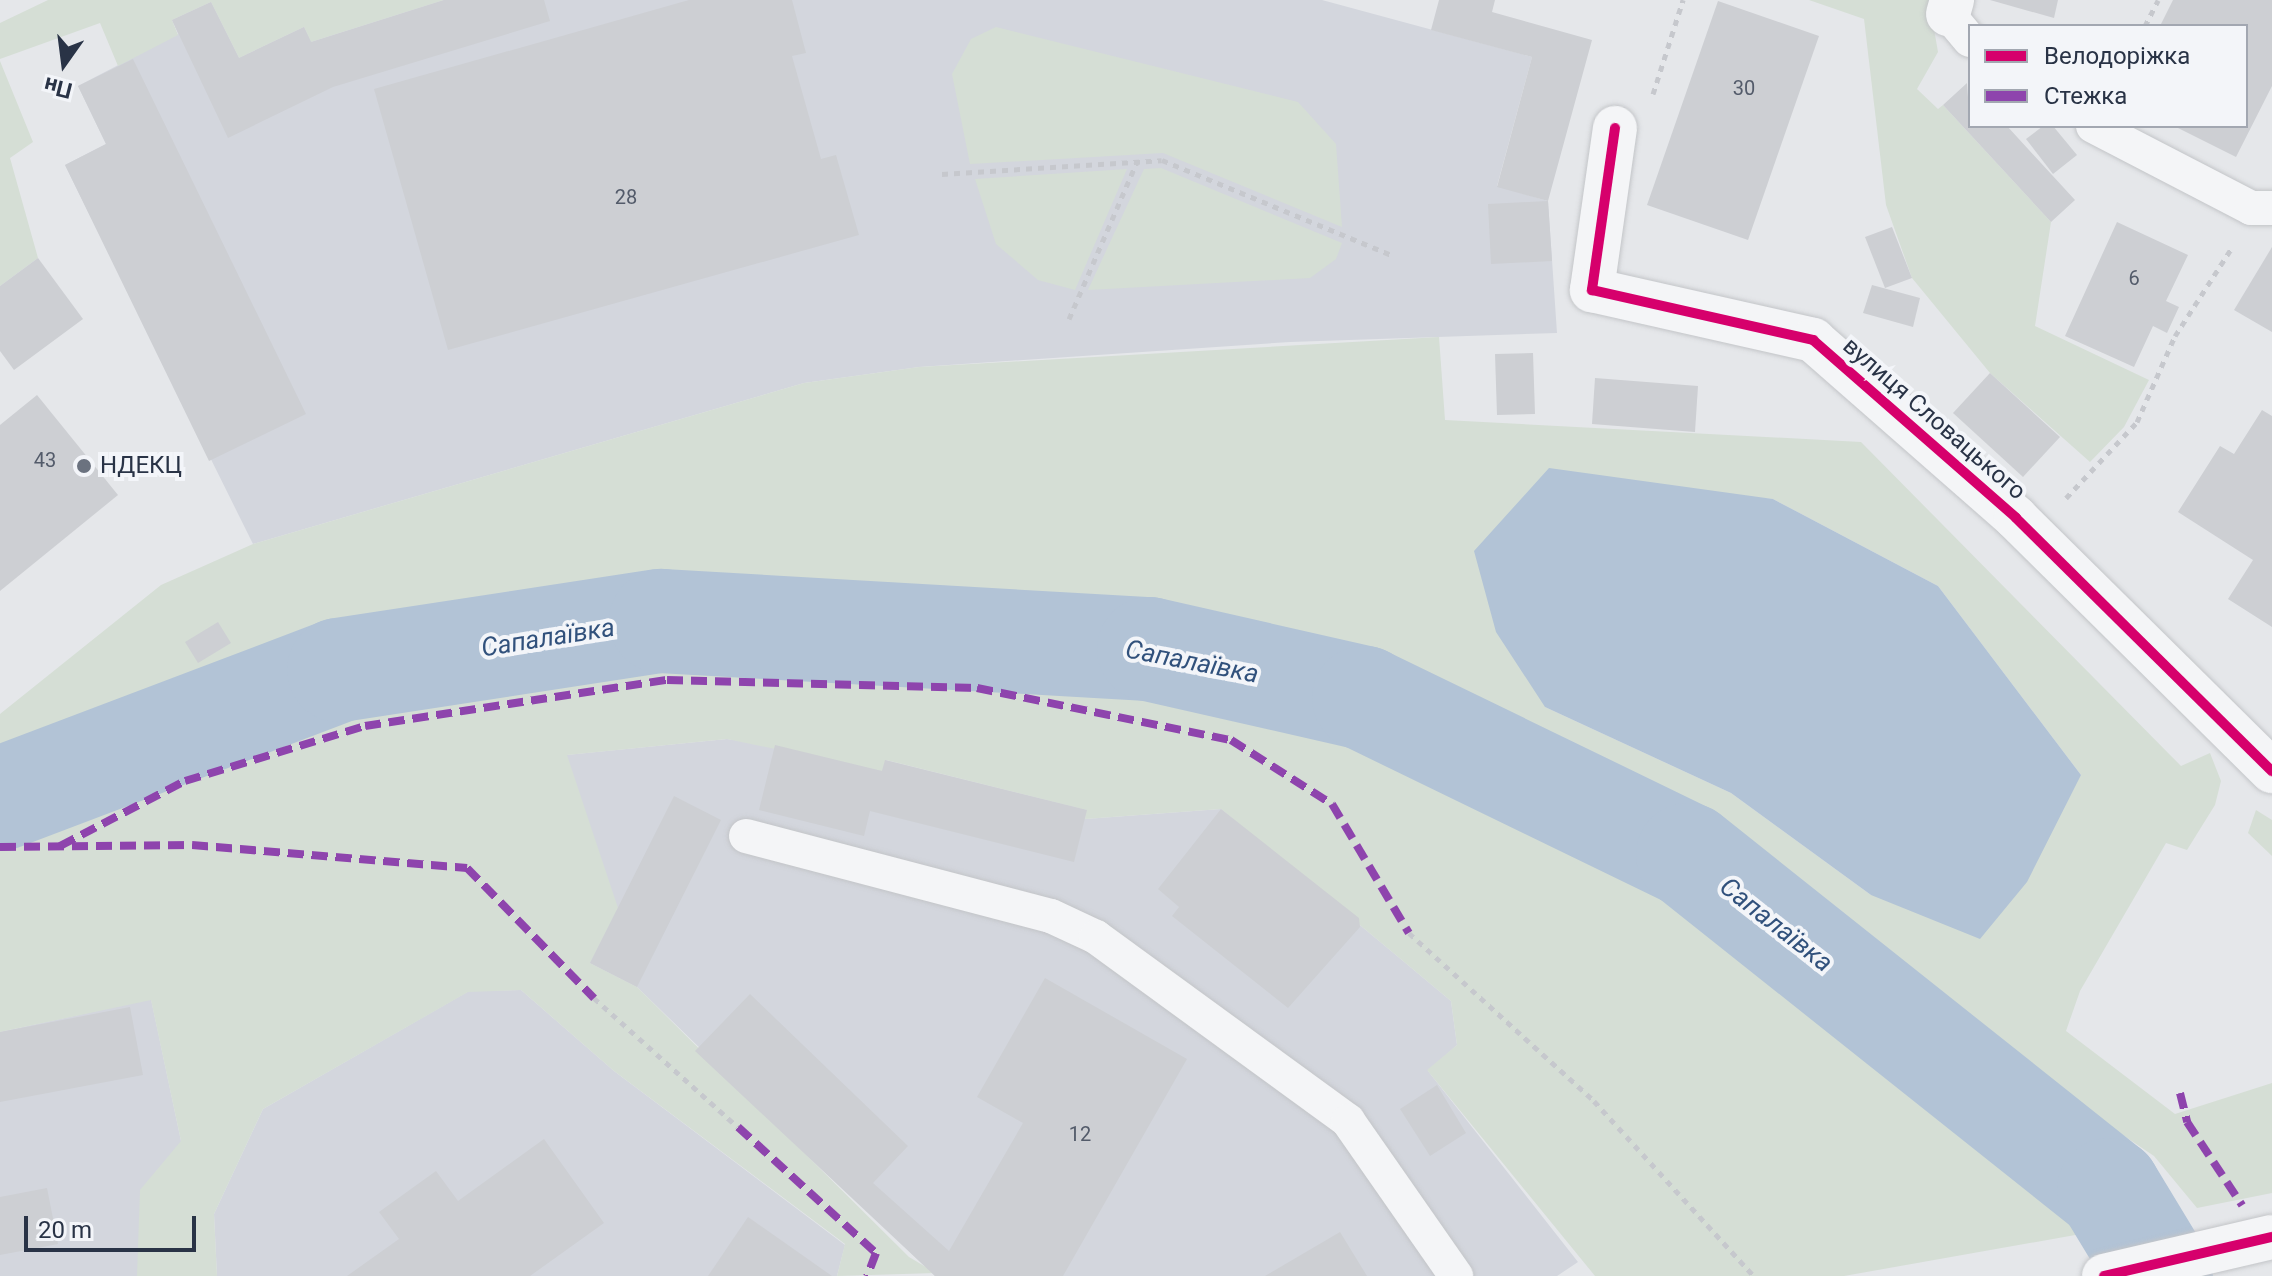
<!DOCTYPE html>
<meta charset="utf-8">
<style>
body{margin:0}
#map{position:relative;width:2272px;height:1276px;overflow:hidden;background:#e5e7ea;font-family:Roboto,sans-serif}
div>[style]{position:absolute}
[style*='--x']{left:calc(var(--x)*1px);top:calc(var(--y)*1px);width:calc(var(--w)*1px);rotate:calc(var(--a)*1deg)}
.built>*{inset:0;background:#d3d6dd}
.green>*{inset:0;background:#d5ded5}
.water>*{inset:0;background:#b2c3d6}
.river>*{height:104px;margin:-52px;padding:0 52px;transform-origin:52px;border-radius:52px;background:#b2c3d6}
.building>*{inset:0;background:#cdcfd3}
.path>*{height:5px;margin-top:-2.5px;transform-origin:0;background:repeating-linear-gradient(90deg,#c6c8cd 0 6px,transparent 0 12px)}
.roads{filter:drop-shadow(0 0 2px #c3c5c8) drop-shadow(0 0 2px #c3c5c8)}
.lane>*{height:34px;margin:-17px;padding:0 17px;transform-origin:17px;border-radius:17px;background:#f4f5f7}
.street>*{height:44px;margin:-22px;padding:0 22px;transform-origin:22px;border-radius:22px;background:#f4f5f7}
.quiet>*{height:8px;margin-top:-4px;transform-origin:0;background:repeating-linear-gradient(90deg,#8e44ad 0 16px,transparent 0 24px)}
.cycleway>*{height:10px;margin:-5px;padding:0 5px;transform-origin:5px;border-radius:5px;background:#d6006c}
.dots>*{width:22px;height:22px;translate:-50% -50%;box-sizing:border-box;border:4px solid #f3f5f9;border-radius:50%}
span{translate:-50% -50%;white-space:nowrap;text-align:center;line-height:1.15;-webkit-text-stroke:8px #f3f5f9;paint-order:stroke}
.number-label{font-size:20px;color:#535b6a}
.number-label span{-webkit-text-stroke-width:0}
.street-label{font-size:24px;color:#293346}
.poi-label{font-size:24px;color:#293346}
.left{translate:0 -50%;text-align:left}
.water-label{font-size:26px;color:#31517c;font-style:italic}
.legend{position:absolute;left:1968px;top:24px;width:280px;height:104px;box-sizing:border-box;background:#f3f5f9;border:2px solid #a2a7b1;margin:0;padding:10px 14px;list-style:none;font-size:24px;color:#293346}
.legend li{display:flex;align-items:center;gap:16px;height:40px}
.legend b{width:40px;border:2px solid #a2a7b1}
.north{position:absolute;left:24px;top:24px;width:80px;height:80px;-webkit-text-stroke:6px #f3f5f9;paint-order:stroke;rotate:194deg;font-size:22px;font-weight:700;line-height:32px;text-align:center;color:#293346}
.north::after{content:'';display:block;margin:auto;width:28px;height:36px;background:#293346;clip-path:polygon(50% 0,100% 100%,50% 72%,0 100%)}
.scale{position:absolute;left:24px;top:1216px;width:172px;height:36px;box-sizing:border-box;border:4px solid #293346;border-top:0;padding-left:10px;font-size:24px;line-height:28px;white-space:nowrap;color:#293346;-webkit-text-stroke:6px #f3f5f9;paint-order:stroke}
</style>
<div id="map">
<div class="built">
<div style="clip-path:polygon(444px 0,1322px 0,1532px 57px,1497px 186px,1548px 201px,1557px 333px,1290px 342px,919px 367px,804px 383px,253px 544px,65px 165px,106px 144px,78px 86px,178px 34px,172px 20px,211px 2px,239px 58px,304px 27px,312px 42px)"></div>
<div style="clip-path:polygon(727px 739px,885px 760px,1087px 810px,1085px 819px,1221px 809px,1451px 1001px,1457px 1045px,1428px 1071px,1578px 1262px,1557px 1276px,935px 1276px,637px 987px,590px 963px,566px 755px)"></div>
<div style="clip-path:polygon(521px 990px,614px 1071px,845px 1245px,837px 1276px,217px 1276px,214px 1214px,263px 1109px,469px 991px)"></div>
<div style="clip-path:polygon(151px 999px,181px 1141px,192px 1276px,0 1276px,0 1032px)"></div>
</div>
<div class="green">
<div style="clip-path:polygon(48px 0,444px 0,311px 42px,304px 27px,239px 58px,211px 2px,172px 20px,178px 35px,118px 66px,100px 23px,0 59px,0 23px)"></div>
<div style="clip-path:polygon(1809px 0,1929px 0,1938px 52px,1917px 89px,1938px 109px,1943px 105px,2051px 222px,2035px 326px,2149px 380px,2124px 427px,2090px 462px,1990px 373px,1912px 278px,1886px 205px,1864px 19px)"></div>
<div style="clip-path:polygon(996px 27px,1298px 102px,1336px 144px,1342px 227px,1163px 153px,970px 164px,952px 74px,971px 39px)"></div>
<div style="clip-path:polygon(0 61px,33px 142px,10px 158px,38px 258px,0 286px)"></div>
<div style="clip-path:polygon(1161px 168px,1342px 243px,1336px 259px,1310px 278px,1088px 290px,1144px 169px)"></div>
<div style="clip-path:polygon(1127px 169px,1075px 290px,1038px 280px,996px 244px,975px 179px)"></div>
<div style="clip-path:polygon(evenodd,1439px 337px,1445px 420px,1861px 442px,2181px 766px,2210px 753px,2221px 781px,2215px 805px,2187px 850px,2166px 843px,2080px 991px,2066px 1031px,2175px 1114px,2272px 1083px,2272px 1193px,2197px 1208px,2154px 1156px,1995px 1049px,1949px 1109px,2061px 1192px,2092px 1232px,1844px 1276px,1595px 1276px,1427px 1070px,1457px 1045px,1451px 1001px,1221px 809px,1085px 819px,1086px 810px,886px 760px,882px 771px,727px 739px,567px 755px,618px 908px,590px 963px,637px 987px,909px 1257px,936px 1273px,837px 1276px,845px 1244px,614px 1071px,521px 990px,468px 992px,263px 1109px,214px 1214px,217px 1276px,137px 1276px,140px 1190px,181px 1141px,151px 1000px,0 1032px,0 714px,161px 585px,253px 544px,804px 383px,919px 367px,1439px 337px,1674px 490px,1773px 499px,1938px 586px,2081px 775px,1871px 895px,1731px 793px,1545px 707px,1674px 490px)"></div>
<div style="clip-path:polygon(2256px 810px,2272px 820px,2272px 856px,2248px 833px)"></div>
</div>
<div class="water">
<div style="clip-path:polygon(1549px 468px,1773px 499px,1938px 586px,2081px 775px,2027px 882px,1980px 939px,1871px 895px,1731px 793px,1545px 707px,1496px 632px,1474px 551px)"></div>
</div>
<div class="river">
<div style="--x:0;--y:799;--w:363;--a:-20.8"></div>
<div style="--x:339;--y:670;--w:326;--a:-8.7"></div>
<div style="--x:661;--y:621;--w:489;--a:3.3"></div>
<div style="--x:1149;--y:649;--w:221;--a:12.8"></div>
<div style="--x:1364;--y:698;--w:360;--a:25.9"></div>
<div style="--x:1688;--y:855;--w:538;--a:38.51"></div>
<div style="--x:2109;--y:1190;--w:100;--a:58.8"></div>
</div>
<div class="building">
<div style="clip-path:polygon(444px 0,544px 0,550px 21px,333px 87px,228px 138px,172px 20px,211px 2px,239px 58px,304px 27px,311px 42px)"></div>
<div style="clip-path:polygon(689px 0,792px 0,806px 53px,792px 56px,821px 159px,836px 155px,859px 235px,448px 350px,374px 89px)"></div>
<div style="clip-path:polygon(1439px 0,1495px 0,1492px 12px,1592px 40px,1548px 201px,1497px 187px,1532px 57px,1431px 30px)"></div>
<div style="clip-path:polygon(1990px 0,2058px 0,2054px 18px)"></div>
<div style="clip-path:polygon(2173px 0,2272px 0,2272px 86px,2236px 157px,2174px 126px,2246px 126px,2246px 26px,2160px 26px)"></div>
<div style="clip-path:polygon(1718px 1px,1819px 36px,1748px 240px,1647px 205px)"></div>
<div style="clip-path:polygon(133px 59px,306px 414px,209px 461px,65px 165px,106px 144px,78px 86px)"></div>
<div style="clip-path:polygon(1967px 83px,1970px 126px,2007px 126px,2075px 200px,2051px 222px,1943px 105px)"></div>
<div style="clip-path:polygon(2043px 126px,2053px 126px,2077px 155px,2053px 174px,2026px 139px)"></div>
<div style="clip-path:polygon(1548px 201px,1552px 261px,1491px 264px,1488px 204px)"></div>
<div style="clip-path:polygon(2117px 222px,2188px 255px,2166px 301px,2179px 307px,2167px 333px,2153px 326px,2134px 367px,2065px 336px)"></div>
<div style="clip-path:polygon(1892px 227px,1912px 278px,1885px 288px,1865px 237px)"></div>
<div style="clip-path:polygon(2272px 247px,2272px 332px,2234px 310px)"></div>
<div style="clip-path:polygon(38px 258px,83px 319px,14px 370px,0 351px,0 286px)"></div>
<div style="clip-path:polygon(1872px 285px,1920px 298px,1913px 327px,1863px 313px)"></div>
<div style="clip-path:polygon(1533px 353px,1535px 414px,1497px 415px,1495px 354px)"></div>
<div style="clip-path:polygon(1990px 373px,2060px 437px,2023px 477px,1953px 413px)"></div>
<div style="clip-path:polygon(1595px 378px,1698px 386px,1695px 432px,1592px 424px)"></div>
<div style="clip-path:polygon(37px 395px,118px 495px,0 591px,0 425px)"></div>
<div style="clip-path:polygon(2262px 410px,2272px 416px,2272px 627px,2228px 599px,2253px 560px,2178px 512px,2220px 446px,2234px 454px)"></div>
<div style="clip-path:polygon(218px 622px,231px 643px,198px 663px,185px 642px)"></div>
<div style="clip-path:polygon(775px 745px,882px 771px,885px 760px,1087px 810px,1074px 862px,870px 811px,864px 836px,759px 810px)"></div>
<div style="clip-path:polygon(674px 796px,721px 820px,637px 987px,590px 963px)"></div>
<div style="clip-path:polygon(1221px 809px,1359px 918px,1360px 927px,1288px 1008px,1172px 916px,1179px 907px,1158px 889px)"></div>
<div style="clip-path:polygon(1045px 978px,1187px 1059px,1063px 1276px,935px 1276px,695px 1051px,750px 994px,908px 1146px,873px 1183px,949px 1251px,1023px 1123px,977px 1097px)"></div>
<div style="clip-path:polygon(130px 1007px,143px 1075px,0 1102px,0 1032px)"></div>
<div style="clip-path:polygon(1437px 1085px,1466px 1133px,1430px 1156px,1400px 1109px)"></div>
<div style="clip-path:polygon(544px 1139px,604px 1223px,530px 1276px,347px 1276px,399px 1239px,379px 1212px,436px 1171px,458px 1201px)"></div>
<div style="clip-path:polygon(47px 1188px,58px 1244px,0 1255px,0 1197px)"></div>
<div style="clip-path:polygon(748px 1217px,832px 1276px,708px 1276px)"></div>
<div style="clip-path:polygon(1340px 1232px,1367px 1276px,1265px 1276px)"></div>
</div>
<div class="path">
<div style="--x:2145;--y:26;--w:29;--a:-63"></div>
<div style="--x:1653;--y:94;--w:99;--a:-72.3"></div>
<div style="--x:942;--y:174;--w:220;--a:-3.6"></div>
<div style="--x:1162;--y:160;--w:248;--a:22.5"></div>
<div style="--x:1069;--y:319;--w:171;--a:-66.6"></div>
<div style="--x:2066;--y:498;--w:104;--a:-46.9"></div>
<div style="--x:2137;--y:422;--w:94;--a:-66.2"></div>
<div style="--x:2175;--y:336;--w:103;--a:-57.2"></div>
<div style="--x:1409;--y:933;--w:250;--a:42.2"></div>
<div style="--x:1594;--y:1101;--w:237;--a:47.6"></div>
<div style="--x:594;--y:998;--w:193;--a:41.9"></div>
</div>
<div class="roads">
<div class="lane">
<div style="--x:1948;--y:14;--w:34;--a:50"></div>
<div style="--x:2093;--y:126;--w:178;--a:27.4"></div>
<div style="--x:2251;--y:208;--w:21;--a:0"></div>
<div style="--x:746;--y:836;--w:315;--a:14.7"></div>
<div style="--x:1051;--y:916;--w:50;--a:25"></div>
<div style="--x:1096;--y:937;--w:312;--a:36.1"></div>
<div style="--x:1348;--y:1121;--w:189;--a:55.1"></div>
</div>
<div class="street">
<div style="--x:1948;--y:14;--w:15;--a:-74"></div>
<div style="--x:1615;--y:128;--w:164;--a:98.1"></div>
<div style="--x:1592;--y:290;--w:227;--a:12.7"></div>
<div style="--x:1813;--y:340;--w:270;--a:41.2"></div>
<div style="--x:2016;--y:518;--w:360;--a:44.7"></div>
<div style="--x:2104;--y:1276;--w:172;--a:-13.1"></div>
</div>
</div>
<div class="quiet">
<div style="--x:60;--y:846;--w:141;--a:-27.5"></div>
<div style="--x:185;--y:781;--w:188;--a:-17"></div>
<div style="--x:365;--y:726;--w:305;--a:-8.7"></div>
<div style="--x:667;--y:680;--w:310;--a:1.5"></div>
<div style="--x:977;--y:688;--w:259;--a:11.6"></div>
<div style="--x:1231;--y:740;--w:120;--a:32.4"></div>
<div style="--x:1332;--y:804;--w:150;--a:59.2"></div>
<div style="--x:0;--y:847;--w:192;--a:-0.6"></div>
<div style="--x:192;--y:845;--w:276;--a:4.8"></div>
<div style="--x:467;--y:868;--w:182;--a:45.7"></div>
<div style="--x:2180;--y:1093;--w:30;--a:76"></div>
<div style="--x:2187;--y:1122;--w:100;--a:56.5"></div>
<div style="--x:738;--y:1127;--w:187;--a:42.4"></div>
<div style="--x:876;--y:1253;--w:25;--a:111"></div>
</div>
<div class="cycleway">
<div style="--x:1615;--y:128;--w:164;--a:98.1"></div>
<div style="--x:1592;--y:290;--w:227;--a:12.7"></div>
<div style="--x:1813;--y:340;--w:270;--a:41.2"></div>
<div style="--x:2016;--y:518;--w:360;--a:44.7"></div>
<div style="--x:2104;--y:1276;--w:172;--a:-13.1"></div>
</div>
<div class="dots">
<div style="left:84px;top:466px;background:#6b727f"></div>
</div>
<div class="number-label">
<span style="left:1744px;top:88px">30</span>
<span style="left:626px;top:197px">28</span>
<span style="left:2134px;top:278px">6</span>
<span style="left:45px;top:460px">43</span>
<span style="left:1080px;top:1134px">12</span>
</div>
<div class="street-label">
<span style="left:1934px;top:419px;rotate:41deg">вулиця Словацького</span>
</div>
<div class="poi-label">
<span class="left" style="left:100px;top:466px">НДЕКЦ</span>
</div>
<div class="water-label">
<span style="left:548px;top:638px;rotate:-9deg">Сапалаївка</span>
<span style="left:1192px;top:662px;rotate:11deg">Сапалаївка</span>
<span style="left:1776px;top:925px;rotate:38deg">Сапалаївка</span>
</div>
<ul class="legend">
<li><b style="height:10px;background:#d6006c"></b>Велодоріжка</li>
<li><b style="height:10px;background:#8e44ad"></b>Стежка</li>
</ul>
<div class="north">Пн</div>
<div class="scale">20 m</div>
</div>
